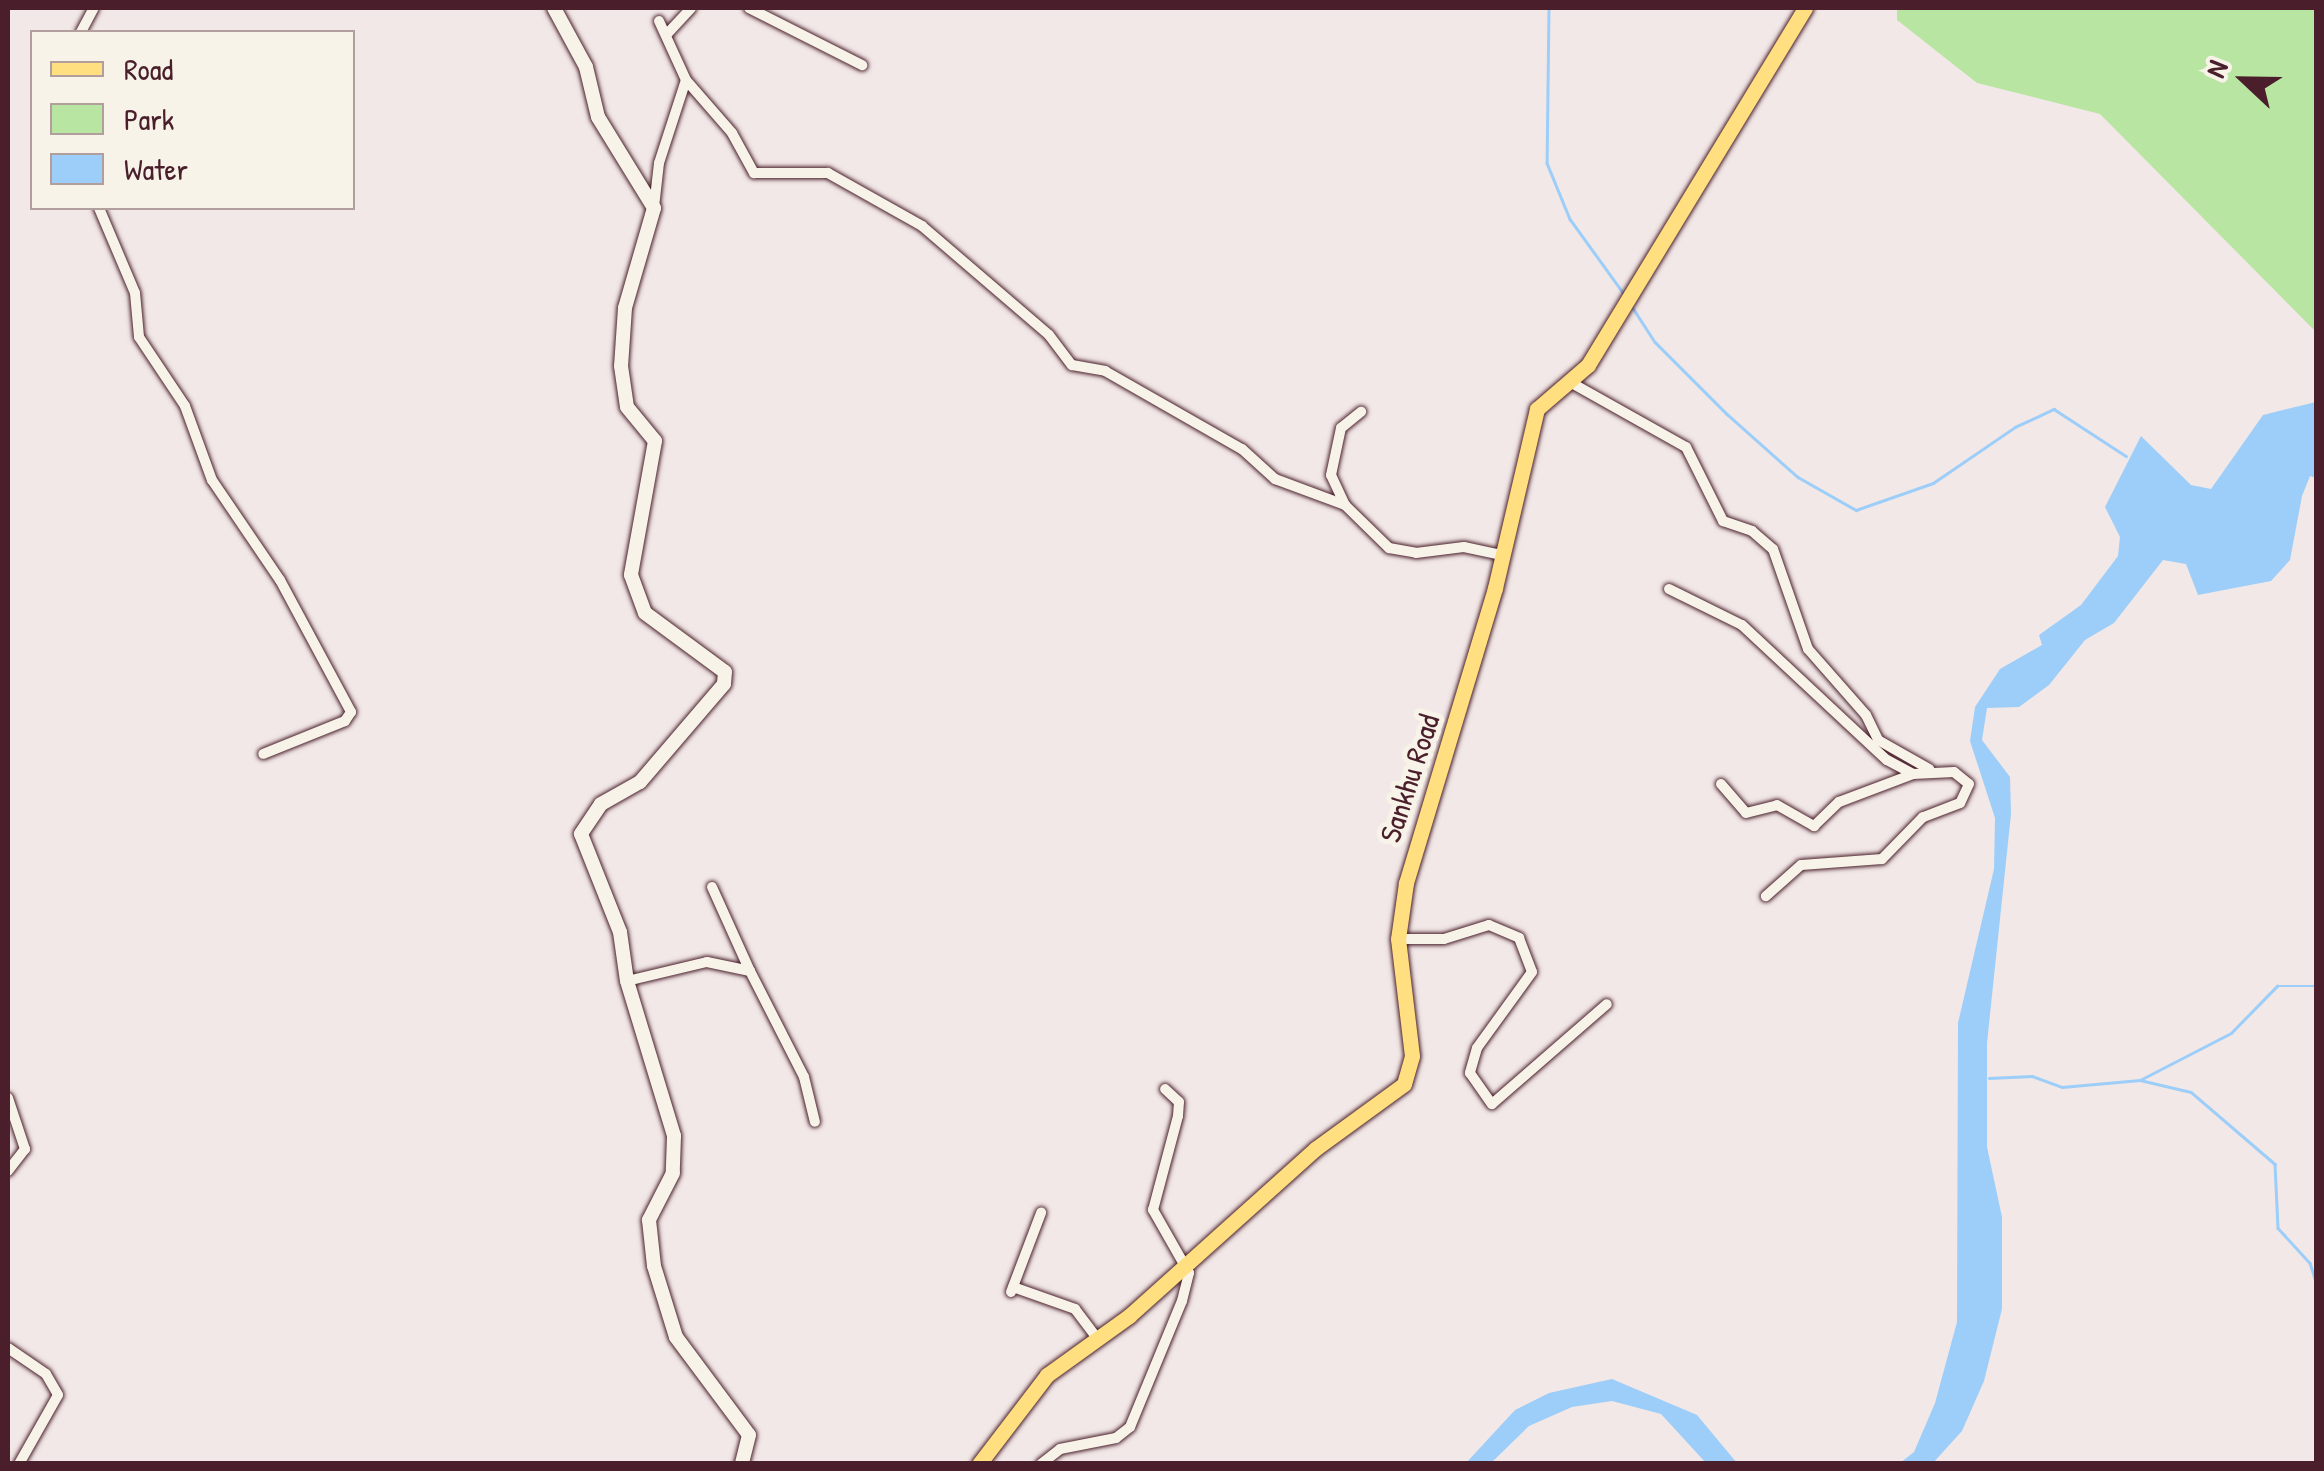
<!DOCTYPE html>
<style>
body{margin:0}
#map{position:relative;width:2324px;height:1471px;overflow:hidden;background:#f2e8e7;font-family:"Patrick Hand",sans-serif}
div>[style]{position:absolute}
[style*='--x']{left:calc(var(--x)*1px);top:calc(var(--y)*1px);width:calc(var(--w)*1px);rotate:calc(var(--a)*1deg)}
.green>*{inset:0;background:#b9e5a2}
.water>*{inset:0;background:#9ccef9}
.stream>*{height:2.5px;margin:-1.25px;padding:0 1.25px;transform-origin:1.25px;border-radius:1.25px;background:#9ccef9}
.roads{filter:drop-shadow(0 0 2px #4a1f2b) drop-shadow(0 0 2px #4a1f2b)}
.street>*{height:10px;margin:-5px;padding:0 5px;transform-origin:5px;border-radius:5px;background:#f7f3e8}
.secondary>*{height:14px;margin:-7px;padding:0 7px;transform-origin:7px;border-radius:7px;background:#f7f3e8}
.primary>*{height:15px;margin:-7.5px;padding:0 7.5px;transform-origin:7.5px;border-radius:7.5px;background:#ffdf80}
span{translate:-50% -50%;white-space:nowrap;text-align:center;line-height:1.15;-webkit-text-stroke:10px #f7f3e8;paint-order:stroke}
.street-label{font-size:30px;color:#4a1f2b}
.frame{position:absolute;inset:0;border:10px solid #4a1f2b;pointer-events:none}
.legend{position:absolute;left:30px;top:30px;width:325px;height:180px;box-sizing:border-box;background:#f7f3e8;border:2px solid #b29e9c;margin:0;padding:12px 18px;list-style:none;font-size:30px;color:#4a1f2b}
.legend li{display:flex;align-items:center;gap:20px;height:50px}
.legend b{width:50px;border:2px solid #b29e9c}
.north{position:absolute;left:2194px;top:30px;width:100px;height:100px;-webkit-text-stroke:8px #f7f3e8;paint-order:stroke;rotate:292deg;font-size:28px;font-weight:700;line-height:40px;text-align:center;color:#4a1f2b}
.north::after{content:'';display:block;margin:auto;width:35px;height:45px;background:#4a1f2b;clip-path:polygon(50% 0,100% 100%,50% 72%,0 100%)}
</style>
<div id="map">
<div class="green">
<div style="clip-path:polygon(1897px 8px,2316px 8px,2316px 332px,2100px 114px,1977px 83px,1897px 20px)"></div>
</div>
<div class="water">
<div style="clip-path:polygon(2316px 402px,2316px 478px,2310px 476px,2302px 496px,2290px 560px,2271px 581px,2198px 595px,2186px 564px,2163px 560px,2114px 623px,2085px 640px,2049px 685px,2019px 707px,1987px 708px,1982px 740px,2010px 777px,2011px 814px,1987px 1043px,1987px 1147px,2002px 1217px,2002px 1309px,1984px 1381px,1962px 1431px,1933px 1463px,1900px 1463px,1914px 1452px,1935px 1403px,1957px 1322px,1958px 1023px,1994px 869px,1995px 818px,1970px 741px,1975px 707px,2000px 669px,2042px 645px,2039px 635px,2081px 605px,2118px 556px,2120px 537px,2105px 507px,2141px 436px,2191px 485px,2211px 489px,2263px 415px)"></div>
<div style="clip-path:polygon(1612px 1379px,1697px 1415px,1737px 1463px,1706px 1463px,1661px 1414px,1612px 1401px,1572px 1407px,1529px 1426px,1491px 1463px,1466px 1463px,1515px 1410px,1549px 1393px)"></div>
</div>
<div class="stream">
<div style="--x:1549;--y:8;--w:155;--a:90.7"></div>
<div style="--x:1547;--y:163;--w:61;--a:67.7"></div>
<div style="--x:1570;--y:219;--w:92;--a:54.2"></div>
<div style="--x:1631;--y:305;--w:44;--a:57"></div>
<div style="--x:1655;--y:342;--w:102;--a:45"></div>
<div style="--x:1727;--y:414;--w:95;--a:41.6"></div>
<div style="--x:1798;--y:477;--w:67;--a:29.6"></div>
<div style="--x:1856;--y:510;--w:82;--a:-19.3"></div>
<div style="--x:1933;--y:483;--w:99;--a:-34.3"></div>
<div style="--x:2015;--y:427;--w:43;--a:-24.8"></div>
<div style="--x:2054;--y:409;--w:86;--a:33.1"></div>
<div style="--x:1989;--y:1078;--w:43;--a:-2.7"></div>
<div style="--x:2032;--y:1076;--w:32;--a:20"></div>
<div style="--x:2062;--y:1087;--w:78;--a:-5.1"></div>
<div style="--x:2140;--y:1080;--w:52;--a:13.2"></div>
<div style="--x:2191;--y:1092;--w:111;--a:40.6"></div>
<div style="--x:2275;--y:1164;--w:64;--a:87.3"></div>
<div style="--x:2278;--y:1228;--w:47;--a:47.6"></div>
<div style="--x:2310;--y:1263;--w:20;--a:72"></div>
<div style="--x:2140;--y:1080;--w:102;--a:-27.3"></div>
<div style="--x:2231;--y:1033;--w:66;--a:-45.6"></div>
<div style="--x:2277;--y:986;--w:39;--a:0"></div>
</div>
<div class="roads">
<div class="street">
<div style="--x:749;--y:8;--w:127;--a:26.8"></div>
<div style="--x:659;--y:21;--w:65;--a:65.4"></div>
<div style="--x:686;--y:80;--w:70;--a:49"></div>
<div style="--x:732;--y:133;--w:46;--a:61.2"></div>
<div style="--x:754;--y:173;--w:74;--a:0"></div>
<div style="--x:828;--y:173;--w:108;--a:29.4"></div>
<div style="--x:922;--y:226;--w:167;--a:40.6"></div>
<div style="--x:1049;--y:335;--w:38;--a:53"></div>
<div style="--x:1072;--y:365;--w:34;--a:10"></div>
<div style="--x:1105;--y:371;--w:158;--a:29.7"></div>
<div style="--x:1242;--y:449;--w:45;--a:42.3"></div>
<div style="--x:1275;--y:479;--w:75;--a:20.4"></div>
<div style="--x:1345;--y:505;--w:62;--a:44.3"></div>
<div style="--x:1389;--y:548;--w:27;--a:10"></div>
<div style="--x:1416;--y:553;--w:48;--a:-7.1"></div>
<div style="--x:1464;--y:547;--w:40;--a:12"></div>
<div style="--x:81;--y:32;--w:27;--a:-62"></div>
<div style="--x:667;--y:34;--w:35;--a:-47"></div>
<div style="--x:654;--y:207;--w:44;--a:-83.5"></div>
<div style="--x:659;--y:163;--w:87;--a:-72"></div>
<div style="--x:99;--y:208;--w:92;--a:67"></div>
<div style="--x:135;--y:293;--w:44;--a:84.8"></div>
<div style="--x:139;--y:337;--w:83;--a:56.3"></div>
<div style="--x:185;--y:406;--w:79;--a:70"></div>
<div style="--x:212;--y:480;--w:121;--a:55.8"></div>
<div style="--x:280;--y:580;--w:150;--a:61.7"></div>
<div style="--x:351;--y:712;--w:11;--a:124"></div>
<div style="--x:345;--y:721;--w:88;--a:158.1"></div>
<div style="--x:1570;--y:382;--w:133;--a:29.3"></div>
<div style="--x:1686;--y:447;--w:83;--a:63.4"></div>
<div style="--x:1723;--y:521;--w:31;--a:19"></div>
<div style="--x:1752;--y:531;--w:28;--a:41"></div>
<div style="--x:1773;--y:549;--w:106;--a:70.7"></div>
<div style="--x:1808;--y:649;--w:88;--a:48.7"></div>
<div style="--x:1866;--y:715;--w:28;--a:64"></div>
<div style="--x:1878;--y:740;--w:59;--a:29.6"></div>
<div style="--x:1345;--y:505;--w:33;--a:-115"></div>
<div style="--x:1331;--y:475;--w:48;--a:-78"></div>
<div style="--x:1341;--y:428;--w:26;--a:-39"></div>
<div style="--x:1669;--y:589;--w:81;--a:26.3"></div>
<div style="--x:1742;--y:625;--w:198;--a:43"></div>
<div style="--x:1887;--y:760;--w:30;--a:28"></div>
<div style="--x:1913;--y:774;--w:41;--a:-2.8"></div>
<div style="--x:1954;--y:772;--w:19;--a:39"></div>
<div style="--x:1969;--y:784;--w:21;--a:115"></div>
<div style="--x:1960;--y:803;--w:40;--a:159"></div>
<div style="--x:1923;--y:817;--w:59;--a:134.3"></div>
<div style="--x:1882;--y:859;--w:81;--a:175.8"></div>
<div style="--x:1801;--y:865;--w:47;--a:138.5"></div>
<div style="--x:1721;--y:784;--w:38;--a:49"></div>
<div style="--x:1746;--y:813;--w:32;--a:-14"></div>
<div style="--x:1777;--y:805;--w:43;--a:29.6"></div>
<div style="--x:1814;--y:826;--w:35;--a:-44"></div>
<div style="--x:1839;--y:802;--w:79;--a:-20.7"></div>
<div style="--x:712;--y:887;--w:92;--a:65.7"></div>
<div style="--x:1398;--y:939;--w:46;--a:0"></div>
<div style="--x:1444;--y:939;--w:47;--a:-17.3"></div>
<div style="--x:1489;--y:925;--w:33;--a:23"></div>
<div style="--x:1519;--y:938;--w:36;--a:69"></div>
<div style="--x:1532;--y:972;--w:94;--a:125.9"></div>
<div style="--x:1477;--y:1048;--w:26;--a:106"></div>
<div style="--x:1470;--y:1073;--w:38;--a:55"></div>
<div style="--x:1492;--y:1104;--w:152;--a:-41"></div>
<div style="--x:627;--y:981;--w:82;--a:-13.4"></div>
<div style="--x:707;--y:962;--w:44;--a:11.8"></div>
<div style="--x:750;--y:971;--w:119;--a:63"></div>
<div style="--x:804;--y:1077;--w:46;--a:76.3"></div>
<div style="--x:8;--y:1098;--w:54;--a:71.6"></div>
<div style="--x:25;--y:1149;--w:28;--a:128"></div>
<div style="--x:1013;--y:1287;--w:66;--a:19.5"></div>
<div style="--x:1075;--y:1309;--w:38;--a:53"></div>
<div style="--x:1011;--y:1292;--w:85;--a:-69.2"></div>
<div style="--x:8;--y:1348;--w:46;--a:34.4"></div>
<div style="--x:46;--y:1374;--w:24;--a:60"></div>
<div style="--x:58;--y:1395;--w:79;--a:119.5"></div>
<div style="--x:1041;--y:1464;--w:24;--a:-38"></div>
<div style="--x:1060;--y:1449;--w:57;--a:-11.1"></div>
<div style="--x:1116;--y:1438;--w:18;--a:-38"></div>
<div style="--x:1130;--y:1427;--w:136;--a:-67.6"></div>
<div style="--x:1182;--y:1301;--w:29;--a:-76"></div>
<div style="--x:1189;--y:1273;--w:73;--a:-119.7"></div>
<div style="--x:1153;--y:1210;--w:97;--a:-75.1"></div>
<div style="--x:1178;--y:1116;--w:14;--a:-86"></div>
<div style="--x:1179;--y:1102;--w:19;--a:-137"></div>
</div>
<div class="secondary">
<div style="--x:554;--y:8;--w:67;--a:61.5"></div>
<div style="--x:586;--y:67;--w:51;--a:76.5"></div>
<div style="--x:598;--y:117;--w:107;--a:58.4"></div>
<div style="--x:654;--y:208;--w:104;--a:106.2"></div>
<div style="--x:625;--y:308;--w:58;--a:93.9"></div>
<div style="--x:621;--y:366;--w:41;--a:81.7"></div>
<div style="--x:627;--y:407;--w:44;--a:50.5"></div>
<div style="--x:655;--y:441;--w:136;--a:100.2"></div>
<div style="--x:631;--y:575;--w:40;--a:69.8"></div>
<div style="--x:645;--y:613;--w:99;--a:36.4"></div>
<div style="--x:725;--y:672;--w:12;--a:95"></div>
<div style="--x:724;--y:684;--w:129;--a:130.6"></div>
<div style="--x:640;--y:782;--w:45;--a:150.6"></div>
<div style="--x:601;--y:804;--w:36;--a:124"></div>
<div style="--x:581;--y:834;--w:105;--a:68.3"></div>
<div style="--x:620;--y:932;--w:49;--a:81.9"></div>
<div style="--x:627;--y:981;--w:162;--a:73.1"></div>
<div style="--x:674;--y:1136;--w:37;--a:92"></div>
<div style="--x:673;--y:1173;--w:53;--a:117.1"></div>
<div style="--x:649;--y:1220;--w:46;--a:83.8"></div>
<div style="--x:654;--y:1266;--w:74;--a:72.8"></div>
<div style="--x:676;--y:1337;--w:122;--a:53.3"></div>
<div style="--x:749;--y:1435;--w:30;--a:104"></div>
</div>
<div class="primary">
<div style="--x:979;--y:1464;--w:112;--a:-52.6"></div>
<div style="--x:1047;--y:1375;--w:101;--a:-35.7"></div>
<div style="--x:1129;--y:1316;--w:250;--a:-41.9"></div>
<div style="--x:1315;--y:1149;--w:110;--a:-36.1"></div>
<div style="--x:1404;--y:1084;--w:29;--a:-74"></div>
<div style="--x:1412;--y:1056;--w:118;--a:-96.8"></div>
<div style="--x:1398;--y:939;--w:57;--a:-81.9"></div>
<div style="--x:1406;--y:883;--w:308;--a:-73.2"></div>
<div style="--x:1495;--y:588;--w:184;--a:-76.8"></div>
<div style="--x:1537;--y:409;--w:67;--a:-40.8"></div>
<div style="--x:1588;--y:365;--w:418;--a:-58.7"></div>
</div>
</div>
<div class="street-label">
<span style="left:1409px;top:778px;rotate:-72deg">Sankhu Road</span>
</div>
<div class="frame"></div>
<ul class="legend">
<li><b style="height:12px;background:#ffdf80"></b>Road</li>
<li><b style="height:28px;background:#b9e5a2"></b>Park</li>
<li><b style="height:28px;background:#9ccef9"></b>Water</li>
</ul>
<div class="north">N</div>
</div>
